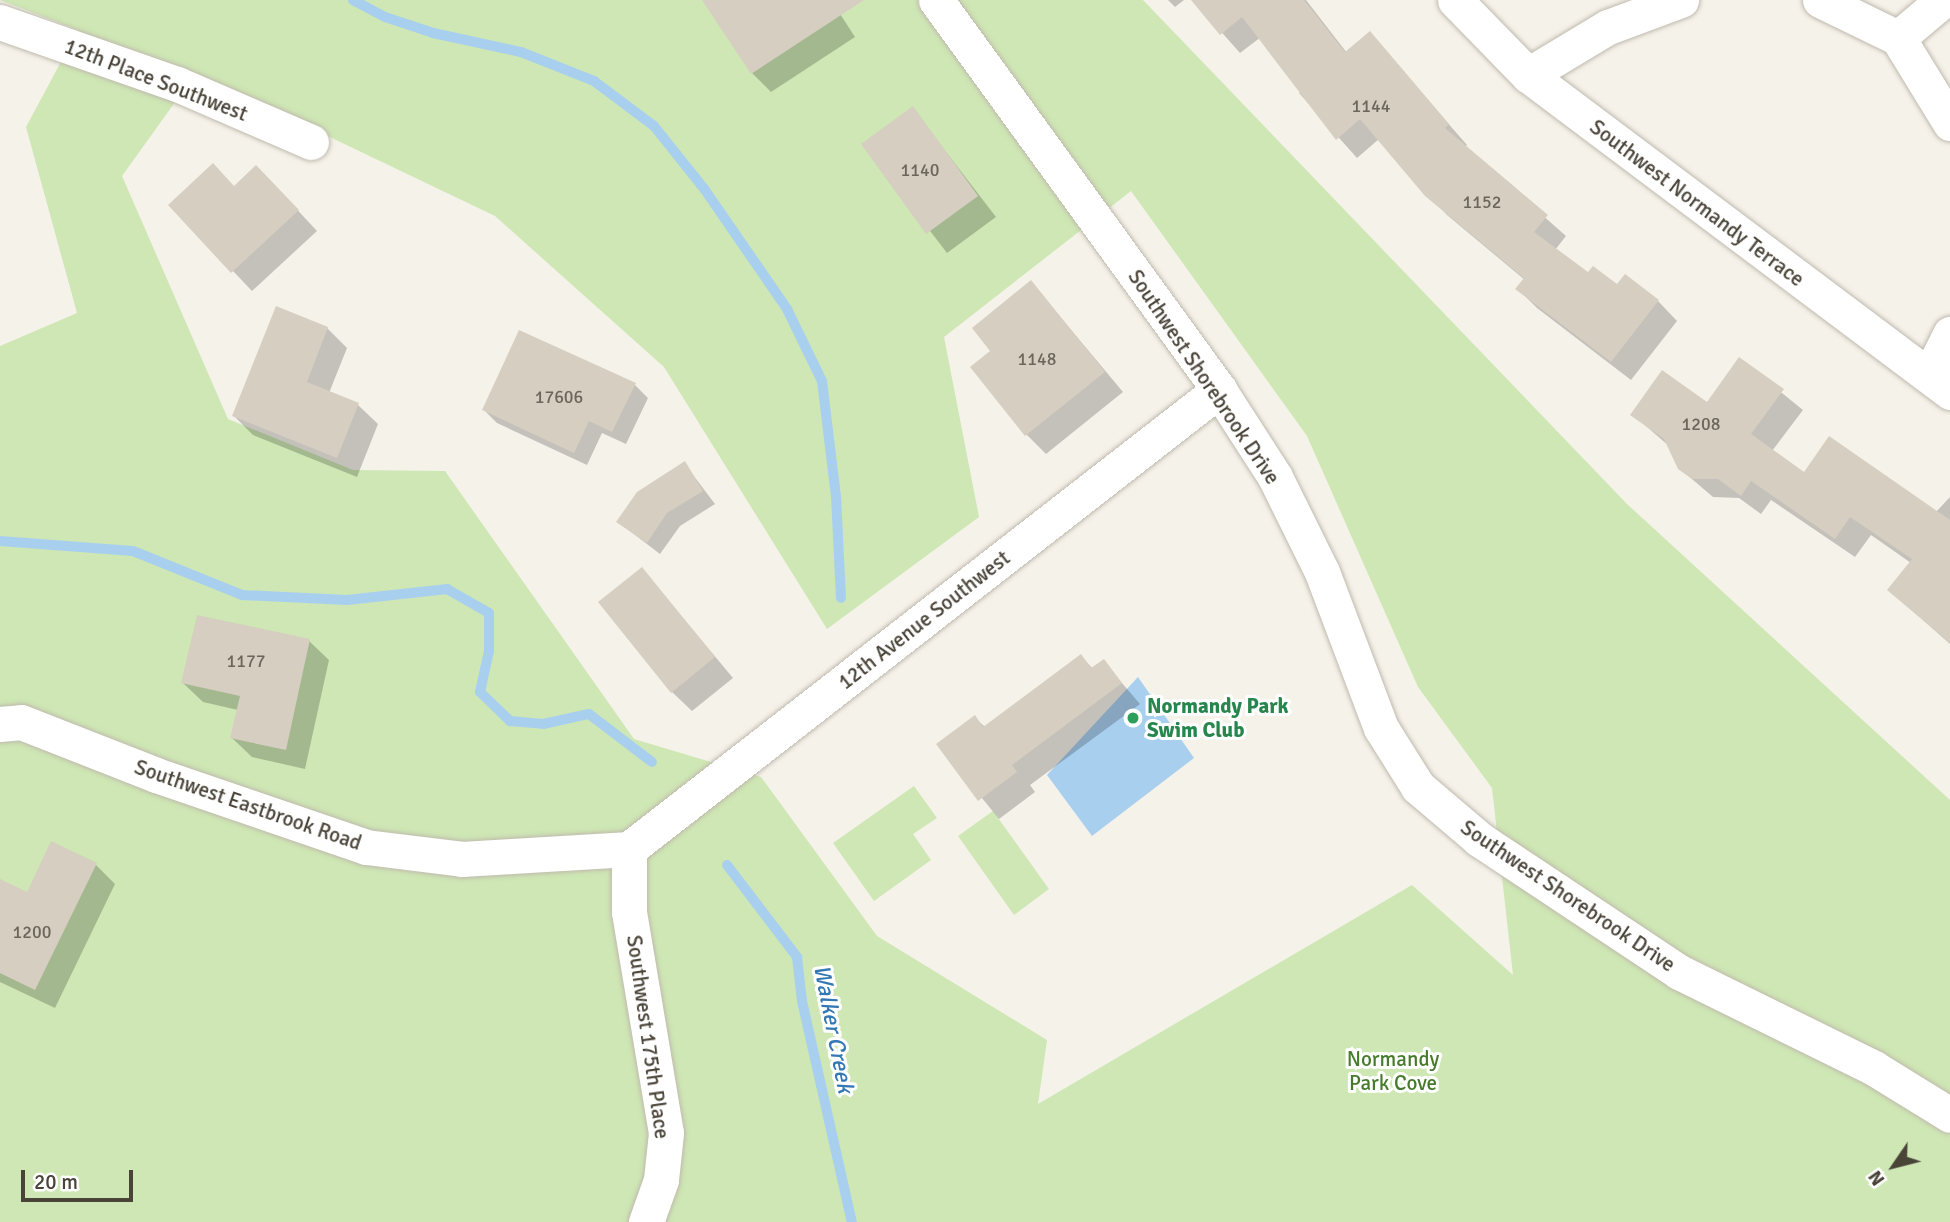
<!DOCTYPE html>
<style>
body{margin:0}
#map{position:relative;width:1950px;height:1222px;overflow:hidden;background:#f5f2ea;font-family:Signika,sans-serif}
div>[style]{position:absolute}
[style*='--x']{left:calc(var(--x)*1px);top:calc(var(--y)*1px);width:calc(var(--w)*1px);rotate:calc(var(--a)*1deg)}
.green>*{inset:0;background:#cee7b4}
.water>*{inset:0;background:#a9cfef}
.shadow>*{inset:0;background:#0003}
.stream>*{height:10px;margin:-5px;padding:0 5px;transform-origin:5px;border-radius:5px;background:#a9cfef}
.building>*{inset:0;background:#d6cec0}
.roads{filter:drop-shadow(0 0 2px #c0baad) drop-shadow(0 0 2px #c0baad)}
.minor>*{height:35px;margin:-17.5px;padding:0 17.5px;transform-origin:17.5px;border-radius:17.5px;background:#fff}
.dots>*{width:19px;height:19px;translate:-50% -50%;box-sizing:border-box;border:4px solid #fff;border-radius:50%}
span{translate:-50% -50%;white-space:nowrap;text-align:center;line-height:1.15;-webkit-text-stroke:6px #fff;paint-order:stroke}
.number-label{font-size:18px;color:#6c665a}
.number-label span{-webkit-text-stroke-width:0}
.street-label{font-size:21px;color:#494338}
.leisure-label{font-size:21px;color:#27864d;font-weight:700}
.left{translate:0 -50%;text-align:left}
.park-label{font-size:21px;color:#467a2c}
.water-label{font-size:23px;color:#3377b3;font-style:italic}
.north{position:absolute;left:1859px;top:1131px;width:70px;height:70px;-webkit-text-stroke:5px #fff;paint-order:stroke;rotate:235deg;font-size:19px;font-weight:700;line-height:28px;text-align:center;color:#494338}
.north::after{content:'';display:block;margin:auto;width:24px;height:32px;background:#494338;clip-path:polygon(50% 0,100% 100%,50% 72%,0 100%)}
.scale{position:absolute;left:21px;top:1170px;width:112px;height:32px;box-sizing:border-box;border:4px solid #494338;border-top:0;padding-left:9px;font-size:21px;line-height:24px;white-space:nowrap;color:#494338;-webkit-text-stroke:5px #fff;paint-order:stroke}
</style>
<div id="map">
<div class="green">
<div style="clip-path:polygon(evenodd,0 0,1143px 0,1627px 504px,1950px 800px,1950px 1222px,0 1222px,0 346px,77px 313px,26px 127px,78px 30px,0 0,196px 73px,495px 216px,664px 367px,827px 629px,979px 517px,944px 337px,1131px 191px,1307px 436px,1418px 687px,1492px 788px,1513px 975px,1412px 885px,1038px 1104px,1047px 1040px,877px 936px,761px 777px,634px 739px,445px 471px,353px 470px,228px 419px,122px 176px,196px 73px)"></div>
<div style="clip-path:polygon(914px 786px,937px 818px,913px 834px,931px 860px,874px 901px,833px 843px)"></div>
<div style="clip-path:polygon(993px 811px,1049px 889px,1014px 915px,958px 836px)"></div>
</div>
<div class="water">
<div style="clip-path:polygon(1138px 677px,1194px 758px,1092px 836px,1047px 775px)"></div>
</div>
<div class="shadow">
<div style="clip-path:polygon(726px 0,831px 0,855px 37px,771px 92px,752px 73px)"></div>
<div style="clip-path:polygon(1168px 0,1184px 0,1175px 7px)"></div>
<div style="clip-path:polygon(1193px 0,1306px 0,1347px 53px,1370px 34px,1467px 145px,1465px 147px,1566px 236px,1555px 250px,1588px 275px,1658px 301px,1677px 321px,1631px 380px,1537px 308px,1518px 289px,1525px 280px,1447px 215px,1379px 139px,1357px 158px,1299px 93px,1303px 90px,1261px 37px,1240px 53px)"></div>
<div style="clip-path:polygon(913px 109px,996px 217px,947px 253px,864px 145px)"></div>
<div style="clip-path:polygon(276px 187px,317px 231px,252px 291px,233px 271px,235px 188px)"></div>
<div style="clip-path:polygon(1031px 282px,1123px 392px,1046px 454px,1026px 434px,992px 351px)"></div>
<div style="clip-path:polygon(327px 328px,347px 348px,329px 393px,358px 405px,378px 424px,357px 477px,253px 435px,234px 416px)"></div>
<div style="clip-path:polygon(1740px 359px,1803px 410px,1772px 451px,1805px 475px,1936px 512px,1950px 497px,1950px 644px,1889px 590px,1911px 563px,1871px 535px,1855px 557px,1771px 500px,1761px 514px,1739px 498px,1713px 497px,1679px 468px,1669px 446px,1632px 414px,1707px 404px)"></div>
<div style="clip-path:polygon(635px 385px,648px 398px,626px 444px,602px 433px,587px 465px,497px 423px,484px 410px)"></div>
<div style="clip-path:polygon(684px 463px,715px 504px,680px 526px,660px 554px,618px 522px)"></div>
<div style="clip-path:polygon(642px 569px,733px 678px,692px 711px,672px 692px)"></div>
<div style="clip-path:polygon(309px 641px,329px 660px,305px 769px,252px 757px,232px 738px,238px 710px,203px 702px,183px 683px)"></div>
<div style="clip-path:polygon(1081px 656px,1093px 669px,1103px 661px,1140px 704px,1030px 785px,1035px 792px,999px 819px,938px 744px,974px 717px,985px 727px)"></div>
<div style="clip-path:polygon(96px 865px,115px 884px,55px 1008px,0 982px,0 881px,28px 894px)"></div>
</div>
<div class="stream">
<div style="--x:353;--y:0;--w:36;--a:28"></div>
<div style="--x:385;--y:17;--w:51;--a:18.4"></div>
<div style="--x:433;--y:33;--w:90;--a:12.2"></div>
<div style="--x:521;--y:52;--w:79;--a:21.7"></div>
<div style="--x:594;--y:81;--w:75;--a:36.9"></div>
<div style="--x:654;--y:126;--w:82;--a:51.4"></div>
<div style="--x:705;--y:190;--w:145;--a:55.4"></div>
<div style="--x:787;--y:309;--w:80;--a:64.1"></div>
<div style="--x:822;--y:381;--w:116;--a:83.1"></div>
<div style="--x:836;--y:496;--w:102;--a:87.2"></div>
<div style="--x:0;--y:541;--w:133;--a:4.3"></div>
<div style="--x:133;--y:551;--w:118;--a:22"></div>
<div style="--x:242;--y:595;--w:105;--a:2.7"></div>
<div style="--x:347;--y:600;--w:101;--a:-6.3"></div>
<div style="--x:447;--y:589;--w:48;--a:29.7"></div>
<div style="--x:489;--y:613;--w:38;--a:90"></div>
<div style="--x:489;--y:651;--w:42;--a:102.4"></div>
<div style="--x:480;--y:692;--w:42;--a:44"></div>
<div style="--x:510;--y:721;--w:33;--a:5"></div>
<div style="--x:543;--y:724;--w:47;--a:-12.3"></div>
<div style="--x:589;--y:714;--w:79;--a:37.3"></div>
<div style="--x:727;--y:865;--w:116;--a:52.7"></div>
<div style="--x:797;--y:957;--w:44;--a:83.5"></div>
<div style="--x:802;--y:1001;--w:227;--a:77.3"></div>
</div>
<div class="building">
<div style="clip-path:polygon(702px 0,864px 0,751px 74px)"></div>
<div style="clip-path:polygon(1191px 0,1304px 0,1345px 52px,1370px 31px,1449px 124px,1445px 128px,1548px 215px,1534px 232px,1588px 272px,1593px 266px,1617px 284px,1625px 274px,1659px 300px,1611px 362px,1515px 289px,1524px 278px,1425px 196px,1360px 119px,1336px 140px,1242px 17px,1220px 35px)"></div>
<div style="clip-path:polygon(913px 106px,978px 196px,926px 234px,861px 144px)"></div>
<div style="clip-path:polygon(213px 163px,234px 186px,256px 165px,299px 210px,231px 273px,168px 205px)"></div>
<div style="clip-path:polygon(1031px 280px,1105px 372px,1025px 436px,970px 367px,990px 351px,972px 328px)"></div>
<div style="clip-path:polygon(276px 306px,328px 327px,307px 382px,359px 403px,337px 458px,232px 416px)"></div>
<div style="clip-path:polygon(519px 330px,636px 383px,612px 432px,589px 421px,574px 453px,482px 410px)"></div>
<div style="clip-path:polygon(1739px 357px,1784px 389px,1751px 434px,1804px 472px,1829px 436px,1950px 520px,1950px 643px,1887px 590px,1912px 559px,1850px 517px,1835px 539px,1751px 481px,1741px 496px,1718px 479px,1692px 479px,1678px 469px,1664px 439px,1630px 415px,1662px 370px,1707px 402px)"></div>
<div style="clip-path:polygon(685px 461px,703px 491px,667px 513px,647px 543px,616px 522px,637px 492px)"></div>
<div style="clip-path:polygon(642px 567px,715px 657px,671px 693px,598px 602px)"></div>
<div style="clip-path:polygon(197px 615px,310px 639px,286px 750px,230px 738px,240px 696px,181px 683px)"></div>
<div style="clip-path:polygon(1081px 654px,1091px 668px,1104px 659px,1122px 683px,1012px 765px,1017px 772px,978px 801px,936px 744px,975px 715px,983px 727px)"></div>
<div style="clip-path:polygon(51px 841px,97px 863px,35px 990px,0 973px,0 879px,27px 892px)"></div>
</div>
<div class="roads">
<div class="minor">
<div style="--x:936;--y:0;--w:482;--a:54"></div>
<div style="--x:1219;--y:390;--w:103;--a:57.2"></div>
<div style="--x:1275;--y:477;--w:106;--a:63.7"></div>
<div style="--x:1322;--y:572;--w:167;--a:69.3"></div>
<div style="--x:1381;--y:728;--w:70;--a:57.9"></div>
<div style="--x:1418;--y:787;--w:80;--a:40.4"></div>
<div style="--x:1479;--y:839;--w:240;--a:33.6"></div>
<div style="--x:1679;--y:972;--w:217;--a:26.2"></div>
<div style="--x:1874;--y:1068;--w:89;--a:31.7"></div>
<div style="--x:1455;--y:0;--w:105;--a:45.8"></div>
<div style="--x:1528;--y:75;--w:528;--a:36.91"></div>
<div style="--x:1820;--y:0;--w:87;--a:26"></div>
<div style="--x:1898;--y:38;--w:100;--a:58.5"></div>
<div style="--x:0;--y:22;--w:188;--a:19.3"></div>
<div style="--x:177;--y:84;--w:146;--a:23.4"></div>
<div style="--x:1898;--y:38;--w:59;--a:-40.2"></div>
<div style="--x:1528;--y:75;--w:93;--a:-31"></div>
<div style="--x:1608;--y:27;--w:78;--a:-20.3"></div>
<div style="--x:1930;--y:374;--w:45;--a:-63.4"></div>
<div style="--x:0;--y:724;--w:21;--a:-5"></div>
<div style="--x:21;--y:722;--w:145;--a:21.4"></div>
<div style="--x:156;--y:775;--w:222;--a:18.9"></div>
<div style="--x:366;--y:847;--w:97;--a:7.1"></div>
<div style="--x:462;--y:859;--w:167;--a:-3.4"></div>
<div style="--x:629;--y:849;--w:748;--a:-37.88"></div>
<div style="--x:629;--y:849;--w:63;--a:90"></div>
<div style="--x:629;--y:912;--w:224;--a:80.5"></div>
<div style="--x:666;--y:1133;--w:47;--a:96.1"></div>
<div style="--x:661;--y:1180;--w:45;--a:109.7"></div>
</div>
</div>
<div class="dots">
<div style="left:1133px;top:718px;background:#2e9e5b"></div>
</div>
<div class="number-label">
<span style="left:1371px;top:106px">1144</span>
<span style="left:920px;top:170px">1140</span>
<span style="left:1482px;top:202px">1152</span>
<span style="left:1037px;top:359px">1148</span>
<span style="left:559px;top:397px">17606</span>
<span style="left:1701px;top:424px">1208</span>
<span style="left:246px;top:661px">1177</span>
<span style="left:32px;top:932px">1200</span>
</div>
<div class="street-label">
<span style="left:156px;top:80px;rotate:21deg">12th Place Southwest</span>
<span style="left:1697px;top:203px;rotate:37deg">Southwest Normandy Terrace</span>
<span style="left:1204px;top:377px;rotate:56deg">Southwest Shorebrook Drive</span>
<span style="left:924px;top:620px;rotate:-38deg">12th Avenue Southwest</span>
<span style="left:248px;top:805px;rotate:19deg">Southwest Eastbrook Road</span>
<span style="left:1568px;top:896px;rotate:34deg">Southwest Shorebrook Drive</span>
<span style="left:648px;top:1037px;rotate:82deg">Southwest 175th Place</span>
</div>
<div class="leisure-label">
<span class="left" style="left:1147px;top:718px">Normandy Park<br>Swim Club</span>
</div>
<div class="park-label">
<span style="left:1393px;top:1071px">Normandy<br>Park Cove</span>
</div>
<div class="water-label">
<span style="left:833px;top:1029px;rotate:79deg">Walker Creek</span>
</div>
<div class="north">N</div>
<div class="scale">20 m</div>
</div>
